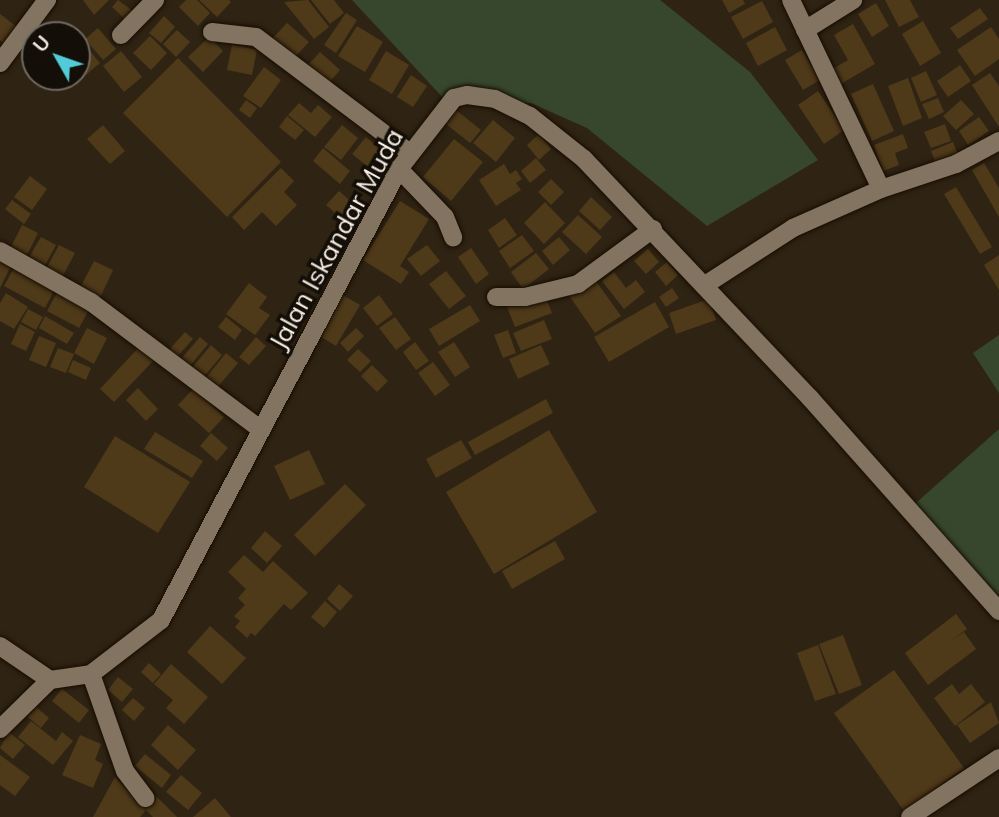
<!DOCTYPE html>
<style>
body{margin:0}
#map{position:relative;width:999px;height:817px;overflow:hidden;background:#2f2413;font-family:Mulish,sans-serif}
div>[style]{position:absolute}
[style*='--x']{left:calc(var(--x)*1px);top:calc(var(--y)*1px);width:calc(var(--w)*1px);rotate:calc(var(--a)*1deg)}
.green>*{inset:0;background:#37472d}
.building>*{inset:0;background:#4e3919}
.roads{filter:drop-shadow(0 0 2px #170d01) drop-shadow(0 0 2px #170d01)}
.minor>*{height:18px;margin:-9px;padding:0 9px;transform-origin:9px;border-radius:9px;background:#827461}
.tertiary>*{height:18px;margin:-9px;padding:0 9px;transform-origin:9px;border-radius:9px;background:#827461}
span{translate:-50% -50%;white-space:nowrap;text-align:center;line-height:1.15;-webkit-text-stroke:7px #130e07;paint-order:stroke}
.street-label{font-size:26px;color:#f7efe4}
.north{position:absolute;left:21px;top:21px;width:70px;height:70px;box-sizing:border-box;background:#130e07;border:2px solid #6e685f;border-radius:50%;rotate:310deg;font-size:19px;font-weight:700;line-height:28px;text-align:center;color:#f7efe4}
.north::after{content:'';display:block;margin:auto;width:24px;height:32px;background:#52cbd8;clip-path:polygon(50% 0,100% 100%,50% 72%,0 100%)}
</style>
<div id="map">
<div class="green">
<div style="clip-path:polygon(352px 0,660px 0,750px 72px,818px 160px,707px 226px,587px 128px,531px 103px,447px 102px)"></div>
<div style="clip-path:polygon(999px 335px,999px 393px,973px 353px)"></div>
<div style="clip-path:polygon(999px 429px,999px 606px,907px 511px)"></div>
</div>
<div class="building">
<div style="clip-path:polygon(83px 0,109px 0,94px 15px)"></div>
<div style="clip-path:polygon(118px 0,138px 15px,130px 24px,112px 7px)"></div>
<div style="clip-path:polygon(186px 0,197px 0,210px 13px,198px 26px,179px 7px)"></div>
<div style="clip-path:polygon(199px 0,229px 0,231px 2px,217px 17px)"></div>
<div style="clip-path:polygon(308px 0,329px 27px,314px 39px,284px 2px)"></div>
<div style="clip-path:polygon(311px 0,334px 0,344px 13px,330px 24px)"></div>
<div style="clip-path:polygon(722px 0,743px 0,745px 4px,729px 13px)"></div>
<div style="clip-path:polygon(885px 0,910px 0,919px 17px,899px 27px)"></div>
<div style="clip-path:polygon(762px 1px,773px 22px,743px 39px,731px 17px)"></div>
<div style="clip-path:polygon(876px 3px,889px 26px,872px 37px,858px 14px)"></div>
<div style="clip-path:polygon(980px 8px,988px 19px,958px 39px,950px 28px)"></div>
<div style="clip-path:polygon(346px 13px,357px 20px,336px 53px,324px 45px)"></div>
<div style="clip-path:polygon(0 14px,17px 27px,4px 44px,0 40px)"></div>
<div style="clip-path:polygon(164px 16px,175px 27px,161px 43px,149px 33px)"></div>
<div style="clip-path:polygon(923px 21px,941px 53px,920px 66px,902px 34px)"></div>
<div style="clip-path:polygon(287px 23px,309px 42px,294px 58px,272px 39px)"></div>
<div style="clip-path:polygon(853px 24px,875px 64px,839px 85px,831px 70px,848px 60px,834px 35px)"></div>
<div style="clip-path:polygon(357px 26px,383px 42px,365px 72px,338px 56px)"></div>
<div style="clip-path:polygon(775px 27px,787px 50px,758px 66px,746px 43px)"></div>
<div style="clip-path:polygon(991px 27px,999px 39px,999px 59px,975px 76px,957px 50px)"></div>
<div style="clip-path:polygon(98px 28px,116px 49px,103px 60px,85px 39px)"></div>
<div style="clip-path:polygon(177px 30px,190px 42px,176px 57px,163px 44px)"></div>
<div style="clip-path:polygon(150px 36px,167px 53px,151px 70px,133px 53px)"></div>
<div style="clip-path:polygon(209px 37px,223px 51px,203px 72px,188px 57px)"></div>
<div style="clip-path:polygon(80px 39px,100px 63px,81px 79px,77px 74px)"></div>
<div style="clip-path:polygon(232px 45px,257px 50px,252px 75px,227px 70px)"></div>
<div style="clip-path:polygon(802px 50px,820px 80px,803px 90px,785px 60px)"></div>
<div style="clip-path:polygon(121px 51px,142px 77px,124px 92px,103px 66px)"></div>
<div style="clip-path:polygon(386px 51px,409px 65px,392px 94px,369px 80px)"></div>
<div style="clip-path:polygon(320px 52px,340px 70px,327px 85px,307px 66px)"></div>
<div style="clip-path:polygon(178px 58px,281px 162px,227px 217px,123px 113px)"></div>
<div style="clip-path:polygon(960px 65px,971px 81px,948px 97px,937px 81px)"></div>
<div style="clip-path:polygon(264px 67px,281px 80px,261px 108px,243px 96px)"></div>
<div style="clip-path:polygon(926px 71px,937px 95px,921px 102px,911px 78px)"></div>
<div style="clip-path:polygon(990px 73px,999px 86px,999px 127px,972px 85px)"></div>
<div style="clip-path:polygon(411px 75px,427px 86px,413px 107px,397px 97px)"></div>
<div style="clip-path:polygon(908px 78px,922px 118px,903px 126px,888px 86px)"></div>
<div style="clip-path:polygon(873px 84px,894px 131px,872px 141px,851px 94px)"></div>
<div style="clip-path:polygon(818px 91px,844px 130px,824px 144px,798px 105px)"></div>
<div style="clip-path:polygon(938px 98px,944px 112px,929px 119px,922px 104px)"></div>
<div style="clip-path:polygon(246px 100px,257px 108px,250px 118px,239px 110px)"></div>
<div style="clip-path:polygon(961px 100px,974px 114px,956px 130px,943px 116px)"></div>
<div style="clip-path:polygon(299px 103px,311px 113px,318px 105px,332px 117px,315px 137px,288px 115px)"></div>
<div style="clip-path:polygon(456px 110px,481px 130px,470px 143px,446px 124px)"></div>
<div style="clip-path:polygon(287px 116px,304px 130px,295px 140px,279px 127px)"></div>
<div style="clip-path:polygon(979px 117px,989px 131px,968px 145px,959px 131px)"></div>
<div style="clip-path:polygon(493px 120px,515px 138px,496px 162px,473px 143px)"></div>
<div style="clip-path:polygon(945px 124px,951px 141px,931px 148px,924px 132px)"></div>
<div style="clip-path:polygon(103px 125px,125px 151px,110px 164px,87px 139px)"></div>
<div style="clip-path:polygon(342px 125px,358px 138px,341px 160px,324px 147px)"></div>
<div style="clip-path:polygon(539px 134px,551px 149px,539px 160px,527px 145px)"></div>
<div style="clip-path:polygon(903px 134px,908px 148px,895px 153px,899px 165px,883px 171px,874px 145px)"></div>
<div style="clip-path:polygon(366px 137px,395px 161px,382px 178px,352px 154px)"></div>
<div style="clip-path:polygon(454px 139px,483px 162px,451px 201px,423px 177px)"></div>
<div style="clip-path:polygon(953px 142px,959px 157px,937px 166px,931px 151px)"></div>
<div style="clip-path:polygon(323px 148px,350px 171px,340px 184px,313px 161px)"></div>
<div style="clip-path:polygon(536px 158px,546px 170px,530px 183px,521px 171px)"></div>
<div style="clip-path:polygon(984px 163px,999px 188px,999px 217px,972px 170px)"></div>
<div style="clip-path:polygon(504px 164px,510px 174px,516px 170px,522px 179px,516px 183px,521px 190px,496px 206px,479px 180px)"></div>
<div style="clip-path:polygon(281px 168px,294px 181px,284px 192px,297px 205px,276px 226px,262px 212px,244px 230px,232px 217px)"></div>
<div style="clip-path:polygon(30px 176px,47px 189px,32px 210px,14px 197px)"></div>
<div style="clip-path:polygon(551px 179px,564px 192px,551px 205px,538px 192px)"></div>
<div style="clip-path:polygon(956px 187px,992px 247px,980px 254px,944px 194px)"></div>
<div style="clip-path:polygon(339px 191px,355px 205px,342px 219px,326px 205px)"></div>
<div style="clip-path:polygon(591px 197px,612px 217px,600px 230px,579px 211px)"></div>
<div style="clip-path:polygon(12px 200px,31px 214px,24px 224px,5px 209px)"></div>
<div style="clip-path:polygon(400px 201px,429px 219px,400px 266px,409px 272px,401px 284px,363px 260px)"></div>
<div style="clip-path:polygon(545px 202px,565px 223px,544px 244px,524px 223px)"></div>
<div style="clip-path:polygon(578px 215px,602px 237px,586px 254px,562px 232px)"></div>
<div style="clip-path:polygon(505px 218px,517px 235px,499px 248px,488px 230px)"></div>
<div style="clip-path:polygon(22px 225px,38px 233px,25px 259px,9px 251px)"></div>
<div style="clip-path:polygon(522px 235px,534px 251px,510px 268px,499px 251px)"></div>
<div style="clip-path:polygon(41px 237px,56px 245px,44px 267px,28px 259px)"></div>
<div style="clip-path:polygon(559px 237px,570px 250px,553px 265px,542px 251px)"></div>
<div style="clip-path:polygon(59px 245px,75px 253px,60px 281px,44px 273px)"></div>
<div style="clip-path:polygon(427px 245px,440px 261px,421px 276px,407px 259px)"></div>
<div style="clip-path:polygon(471px 248px,489px 274px,476px 284px,458px 257px)"></div>
<div style="clip-path:polygon(648px 249px,659px 262px,646px 274px,634px 261px)"></div>
<div style="clip-path:polygon(536px 253px,549px 269px,523px 289px,511px 272px)"></div>
<div style="clip-path:polygon(999px 255px,999px 290px,984px 265px)"></div>
<div style="clip-path:polygon(0 257px,12px 264px,0 288px)"></div>
<div style="clip-path:polygon(94px 261px,113px 270px,100px 298px,80px 288px)"></div>
<div style="clip-path:polygon(667px 262px,678px 275px,666px 286px,655px 272px)"></div>
<div style="clip-path:polygon(15px 266px,56px 287px,45px 308px,4px 286px)"></div>
<div style="clip-path:polygon(446px 271px,466px 296px,449px 309px,429px 284px)"></div>
<div style="clip-path:polygon(614px 272px,626px 288px,636px 280px,645px 292px,624px 309px,602px 281px)"></div>
<div style="clip-path:polygon(593px 277px,621px 316px,595px 333px,568px 294px)"></div>
<div style="clip-path:polygon(249px 283px,267px 297px,259px 308px,270px 315px,255px 335px,226px 314px)"></div>
<div style="clip-path:polygon(672px 288px,679px 298px,666px 307px,659px 297px)"></div>
<div style="clip-path:polygon(58px 291px,90px 308px,79px 328px,47px 311px)"></div>
<div style="clip-path:polygon(6px 293px,28px 307px,14px 329px,0 321px,0 303px)"></div>
<div style="clip-path:polygon(544px 293px,552px 313px,515px 327px,507px 307px)"></div>
<div style="clip-path:polygon(341px 294px,360px 305px,336px 346px,318px 335px)"></div>
<div style="clip-path:polygon(379px 295px,393px 314px,377px 326px,363px 308px)"></div>
<div style="clip-path:polygon(709px 299px,716px 320px,676px 334px,669px 313px)"></div>
<div style="clip-path:polygon(655px 302px,669px 327px,609px 362px,594px 337px)"></div>
<div style="clip-path:polygon(470px 305px,480px 321px,439px 346px,429px 329px)"></div>
<div style="clip-path:polygon(28px 309px,43px 317px,36px 330px,21px 322px)"></div>
<div style="clip-path:polygon(45px 316px,74px 333px,67px 344px,39px 328px)"></div>
<div style="clip-path:polygon(226px 317px,242px 330px,235px 340px,218px 327px)"></div>
<div style="clip-path:polygon(395px 317px,411px 339px,396px 350px,379px 328px)"></div>
<div style="clip-path:polygon(544px 320px,552px 339px,521px 351px,513px 333px)"></div>
<div style="clip-path:polygon(20px 324px,35px 332px,26px 351px,11px 344px)"></div>
<div style="clip-path:polygon(87px 328px,107px 338px,94px 364px,74px 353px)"></div>
<div style="clip-path:polygon(356px 328px,364px 336px,348px 352px,340px 343px)"></div>
<div style="clip-path:polygon(508px 330px,516px 353px,503px 358px,494px 335px)"></div>
<div style="clip-path:polygon(185px 332px,193px 339px,176px 358px,168px 351px)"></div>
<div style="clip-path:polygon(39px 336px,56px 343px,46px 367px,29px 360px)"></div>
<div style="clip-path:polygon(200px 337px,208px 344px,189px 367px,180px 360px)"></div>
<div style="clip-path:polygon(256px 337px,266px 346px,249px 365px,239px 357px)"></div>
<div style="clip-path:polygon(415px 342px,429px 361px,416px 370px,403px 352px)"></div>
<div style="clip-path:polygon(454px 342px,470px 367px,455px 377px,438px 352px)"></div>
<div style="clip-path:polygon(211px 345px,222px 355px,202px 379px,191px 369px)"></div>
<div style="clip-path:polygon(541px 345px,550px 364px,518px 379px,509px 359px)"></div>
<div style="clip-path:polygon(140px 346px,154px 360px,114px 402px,100px 389px)"></div>
<div style="clip-path:polygon(58px 348px,74px 354px,66px 373px,50px 367px)"></div>
<div style="clip-path:polygon(358px 349px,371px 361px,360px 372px,347px 360px)"></div>
<div style="clip-path:polygon(226px 353px,238px 363px,216px 389px,205px 379px)"></div>
<div style="clip-path:polygon(73px 360px,91px 368px,86px 380px,68px 372px)"></div>
<div style="clip-path:polygon(433px 362px,450px 385px,435px 396px,418px 373px)"></div>
<div style="clip-path:polygon(372px 365px,388px 381px,377px 392px,361px 376px)"></div>
<div style="clip-path:polygon(138px 388px,158px 409px,146px 421px,126px 400px)"></div>
<div style="clip-path:polygon(193px 389px,224px 417px,209px 433px,178px 405px)"></div>
<div style="clip-path:polygon(546px 399px,553px 413px,475px 455px,468px 442px)"></div>
<div style="clip-path:polygon(549px 430px,597px 512px,494px 574px,446px 492px)"></div>
<div style="clip-path:polygon(155px 432px,203px 461px,192px 478px,144px 449px)"></div>
<div style="clip-path:polygon(211px 433px,228px 448px,217px 461px,200px 446px)"></div>
<div style="clip-path:polygon(115px 436px,190px 482px,158px 533px,84px 487px)"></div>
<div style="clip-path:polygon(461px 440px,472px 458px,436px 478px,426px 459px)"></div>
<div style="clip-path:polygon(309px 450px,325px 484px,290px 500px,274px 466px)"></div>
<div style="clip-path:polygon(345px 484px,366px 505px,315px 556px,294px 535px)"></div>
<div style="clip-path:polygon(265px 531px,282px 546px,267px 563px,251px 548px)"></div>
<div style="clip-path:polygon(555px 541px,565px 559px,512px 589px,502px 571px)"></div>
<div style="clip-path:polygon(244px 555px,263px 572px,273px 561px,308px 593px,291px 610px,284px 604px,255px 636px,251px 633px,247px 638px,235px 627px,240px 621px,234px 616px,245px 605px,238px 598px,246px 589px,228px 572px)"></div>
<div style="clip-path:polygon(339px 584px,353px 596px,340px 611px,327px 599px)"></div>
<div style="clip-path:polygon(325px 601px,337px 612px,324px 628px,311px 617px)"></div>
<div style="clip-path:polygon(956px 614px,967px 629px,949px 642px,964px 632px,976px 649px,928px 685px,905px 653px)"></div>
<div style="clip-path:polygon(210px 626px,246px 658px,222px 684px,187px 652px)"></div>
<div style="clip-path:polygon(843px 635px,862px 685px,839px 694px,819px 644px)"></div>
<div style="clip-path:polygon(818px 645px,836px 694px,815px 701px,797px 653px)"></div>
<div style="clip-path:polygon(149px 663px,161px 674px,153px 683px,141px 672px)"></div>
<div style="clip-path:polygon(171px 664px,208px 697px,184px 724px,166px 708px,173px 700px,154px 684px)"></div>
<div style="clip-path:polygon(894px 670px,964px 768px,904px 811px,834px 713px)"></div>
<div style="clip-path:polygon(118px 677px,133px 689px,122px 702px,108px 690px)"></div>
<div style="clip-path:polygon(952px 684px,959px 694px,971px 684px,985px 702px,955px 726px,934px 698px)"></div>
<div style="clip-path:polygon(62px 689px,89px 710px,79px 723px,52px 701px)"></div>
<div style="clip-path:polygon(133px 698px,145px 708px,134px 721px,122px 710px)"></div>
<div style="clip-path:polygon(991px 702px,999px 723px,970px 743px,957px 725px)"></div>
<div style="clip-path:polygon(36px 707px,49px 718px,41px 728px,28px 717px)"></div>
<div style="clip-path:polygon(31px 721px,56px 741px,62px 732px,73px 741px,53px 765px,18px 737px)"></div>
<div style="clip-path:polygon(168px 725px,196px 750px,178px 770px,151px 745px)"></div>
<div style="clip-path:polygon(9px 732px,25px 745px,13px 759px,0 748px)"></div>
<div style="clip-path:polygon(80px 735px,101px 744px,95px 760px,103px 764px,93px 788px,62px 775px)"></div>
<div style="clip-path:polygon(145px 754px,171px 775px,162px 788px,135px 766px)"></div>
<div style="clip-path:polygon(0 755px,30px 777px,15px 796px,0 785px)"></div>
<div style="clip-path:polygon(181px 775px,202px 793px,188px 810px,166px 792px)"></div>
<div style="clip-path:polygon(115px 777px,146px 810px,140px 817px,93px 817px)"></div>
<div style="clip-path:polygon(157px 797px,177px 817px,153px 817px,145px 809px)"></div>
<div style="clip-path:polygon(215px 798px,231px 817px,193px 817px)"></div>
</div>
<div class="roads">
<div class="minor">
<div style="--x:791;--y:0;--w:209;--a:64.5"></div>
<div style="--x:805;--y:30;--w:57;--a:-32"></div>
<div style="--x:212;--y:32;--w:44;--a:6.5"></div>
<div style="--x:256;--y:37;--w:193;--a:37"></div>
<div style="--x:121;--y:35;--w:49;--a:-45.8"></div>
<div style="--x:0;--y:63;--w:79;--a:-53.3"></div>
<div style="--x:399;--y:169;--w:66;--a:46.2"></div>
<div style="--x:445;--y:217;--w:22;--a:68"></div>
<div style="--x:0;--y:251;--w:104;--a:29.3"></div>
<div style="--x:91;--y:302;--w:211;--a:36.9"></div>
<div style="--x:705;--y:285;--w:105;--a:-32.9"></div>
<div style="--x:793;--y:228;--w:96;--a:-23.9"></div>
<div style="--x:881;--y:189;--w:79;--a:-18.4"></div>
<div style="--x:956;--y:164;--w:49;--a:-28.1"></div>
<div style="--x:496;--y:297;--w:29;--a:0"></div>
<div style="--x:525;--y:297;--w:55;--a:-13.8"></div>
<div style="--x:578;--y:284;--w:93;--a:-36.3"></div>
<div style="--x:91;--y:674;--w:103;--a:70.7"></div>
<div style="--x:125;--y:771;--w:34;--a:53"></div>
<div style="--x:910;--y:817;--w:107;--a:-33.5"></div>
</div>
<div class="tertiary">
<div style="--x:0;--y:646;--w:60;--a:34.2"></div>
<div style="--x:50;--y:680;--w:41;--a:-8.3"></div>
<div style="--x:91;--y:674;--w:88;--a:-37.6"></div>
<div style="--x:161;--y:620;--w:510;--a:-62.18"></div>
<div style="--x:399;--y:169;--w:90;--a:-52.2"></div>
<div style="--x:454;--y:98;--w:13;--a:-13"></div>
<div style="--x:467;--y:95;--w:28;--a:8"></div>
<div style="--x:495;--y:99;--w:39;--a:26"></div>
<div style="--x:530;--y:116;--w:69;--a:38.5"></div>
<div style="--x:584;--y:159;--w:329;--a:46.6"></div>
<div style="--x:810;--y:398;--w:285;--a:48.4"></div>
<div style="--x:0;--y:729;--w:70;--a:-44.4"></div>
</div>
</div>
<div class="street-label">
<span style="left:336px;top:239px;rotate:-61deg">Jalan Iskandar Muda</span>
</div>
<div class="north">U</div>
</div>
